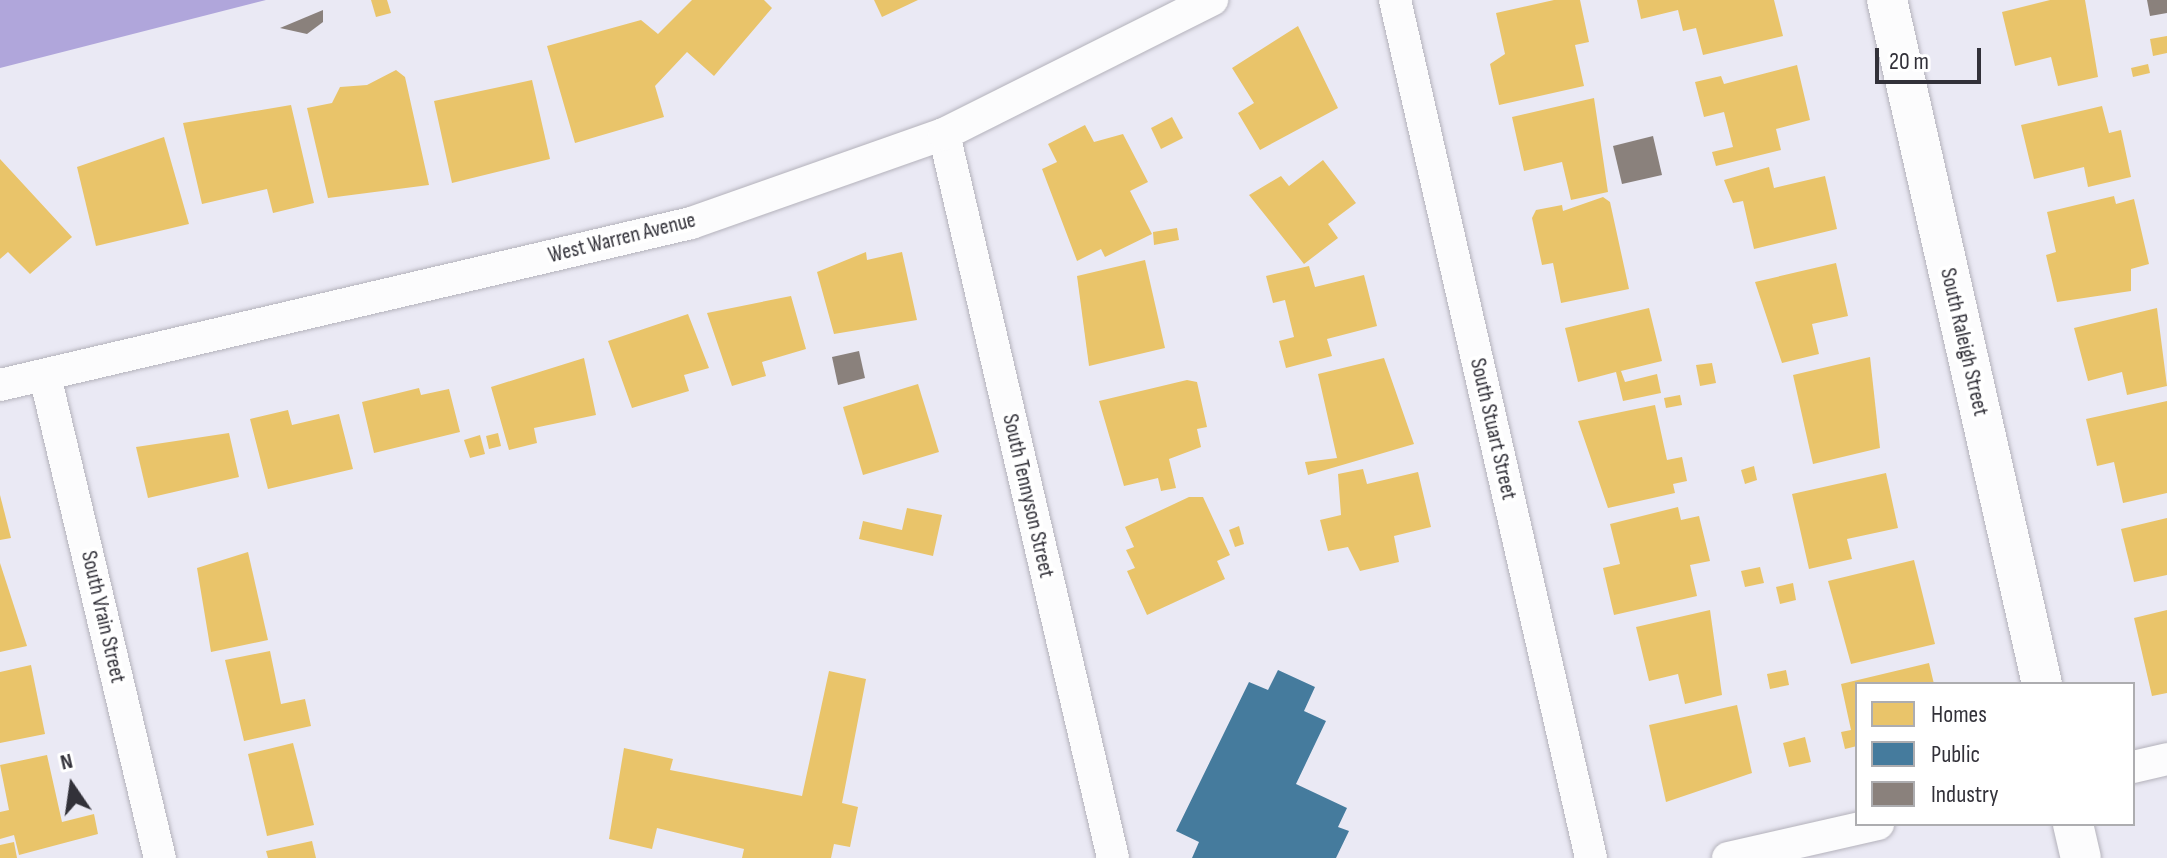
<!DOCTYPE html>
<style>
body{margin:0}
#map{position:relative;width:2167px;height:858px;overflow:hidden;background:#eae9f4;font-family:"Sofia Sans Condensed",sans-serif}
div>[style]{position:absolute}
[style*='--x']{left:calc(var(--x)*1px);top:calc(var(--y)*1px);width:calc(var(--w)*1px);rotate:calc(var(--a)*1deg)}
.water>*{inset:0;background:#b0a6db}
.homes>*{inset:0;background:#e9c46a}
.public>*{inset:0;background:#457b9d}
.industry>*{inset:0;background:#8a817c}
.roads{filter:drop-shadow(0 0 2px #b4b2bb) drop-shadow(0 0 2px #b4b2bb)}
.minor>*{height:32px;margin:-16px;padding:0 16px;transform-origin:16px;border-radius:16px;background:#fcfcfd}
.tertiary>*{height:40px;margin:-20px;padding:0 20px;transform-origin:20px;border-radius:20px;background:#fcfcfd}
span{translate:-50% -50%;white-space:nowrap;text-align:center;line-height:1.15;-webkit-text-stroke:8px #fff;paint-order:stroke}
.street-label{font-size:22px;color:#323139}
.legend{position:absolute;left:1855px;top:682px;width:280px;height:144px;box-sizing:border-box;background:#fff;border:2px solid #adadb0;margin:0;padding:10px 14px;list-style:none;font-size:24px;color:#323139}
.legend li{display:flex;align-items:center;gap:16px;height:40px}
.legend b{width:40px;border:2px solid #adadb0}
.north{position:absolute;left:32px;top:746px;width:80px;height:80px;-webkit-text-stroke:6px #fff;paint-order:stroke;rotate:347deg;font-size:22px;font-weight:700;line-height:32px;text-align:center;color:#323139}
.north::after{content:'';display:block;margin:auto;width:28px;height:36px;background:#323139;clip-path:polygon(50% 0,100% 100%,50% 72%,0 100%)}
.scale{position:absolute;left:1875px;top:48px;width:106px;height:36px;box-sizing:border-box;border:4px solid #323139;border-top:0;padding-left:10px;font-size:24px;line-height:28px;white-space:nowrap;color:#323139;-webkit-text-stroke:6px #fff;paint-order:stroke}
</style>
<div id="map">
<div class="water">
<div style="clip-path:polygon(0 0,266px 0,0 68px)"></div>
</div>
<div class="homes">
<div style="clip-path:polygon(371px 0,387px 0,391px 13px,376px 17px)"></div>
<div style="clip-path:polygon(692px 0,764px 0,772px 8px,714px 76px,687px 52px,655px 86px,664px 117px,575px 143px,547px 46px,641px 20px,658px 34px)"></div>
<div style="clip-path:polygon(874px 0,918px 0,882px 17px)"></div>
<div style="clip-path:polygon(1554px 0,1580px 0,1589px 42px,1575px 45px,1584px 86px,1499px 105px,1490px 64px,1505px 54px,1496px 13px)"></div>
<div style="clip-path:polygon(1637px 0,1774px 0,1783px 36px,1703px 55px,1696px 28px,1683px 31px,1678px 10px,1641px 19px)"></div>
<div style="clip-path:polygon(2050px 0,2085px 0,2098px 77px,2058px 86px,2051px 57px,2015px 66px,2002px 12px)"></div>
<div style="clip-path:polygon(1298px 26px,1338px 108px,1260px 150px,1238px 113px,1254px 103px,1232px 68px)"></div>
<div style="clip-path:polygon(2167px 36px,2167px 53px,2153px 56px,2150px 39px)"></div>
<div style="clip-path:polygon(2148px 64px,2150px 73px,2133px 77px,2131px 68px)"></div>
<div style="clip-path:polygon(1797px 65px,1810px 120px,1776px 129px,1781px 150px,1716px 166px,1712px 152px,1733px 147px,1724px 112px,1704px 117px,1695px 82px,1721px 76px,1724px 84px)"></div>
<div style="clip-path:polygon(396px 70px,405px 77px,429px 185px,328px 198px,307px 108px,332px 103px,340px 87px,367px 85px)"></div>
<div style="clip-path:polygon(532px 80px,550px 159px,452px 183px,434px 101px)"></div>
<div style="clip-path:polygon(1594px 98px,1608px 192px,1571px 200px,1562px 162px,1524px 171px,1512px 117px)"></div>
<div style="clip-path:polygon(291px 105px,314px 203px,273px 213px,267px 189px,202px 204px,183px 123px)"></div>
<div style="clip-path:polygon(2102px 106px,2109px 133px,2121px 130px,2131px 177px,2088px 187px,2084px 167px,2034px 179px,2021px 125px)"></div>
<div style="clip-path:polygon(1172px 117px,1183px 138px,1161px 149px,1151px 128px)"></div>
<div style="clip-path:polygon(1085px 125px,1094px 142px,1123px 134px,1148px 182px,1130px 191px,1152px 234px,1105px 257px,1101px 249px,1077px 261px,1042px 169px,1057px 162px,1048px 144px)"></div>
<div style="clip-path:polygon(164px 137px,189px 224px,96px 246px,77px 167px)"></div>
<div style="clip-path:polygon(0 159px,72px 237px,30px 274px,8px 252px,0 259px)"></div>
<div style="clip-path:polygon(1323px 160px,1356px 203px,1328px 224px,1338px 238px,1304px 264px,1249px 195px,1281px 176px,1289px 186px)"></div>
<div style="clip-path:polygon(1769px 167px,1774px 188px,1825px 176px,1837px 229px,1754px 249px,1743px 201px,1733px 203px,1724px 180px)"></div>
<div style="clip-path:polygon(2114px 196px,2116px 204px,2134px 199px,2149px 264px,2131px 269px,2131px 291px,2057px 302px,2046px 255px,2056px 252px,2047px 212px)"></div>
<div style="clip-path:polygon(1603px 197px,1610px 202px,1629px 289px,1561px 303px,1553px 263px,1542px 265px,1532px 218px,1536px 210px,1562px 205px,1563px 211px)"></div>
<div style="clip-path:polygon(1177px 228px,1179px 240px,1154px 245px,1153px 232px)"></div>
<div style="clip-path:polygon(866px 252px,867px 260px,902px 252px,917px 320px,834px 334px,817px 272px)"></div>
<div style="clip-path:polygon(1145px 260px,1165px 348px,1089px 366px,1077px 276px)"></div>
<div style="clip-path:polygon(1836px 263px,1848px 316px,1812px 324px,1819px 354px,1782px 363px,1755px 282px)"></div>
<div style="clip-path:polygon(1309px 266px,1315px 287px,1364px 275px,1377px 326px,1327px 339px,1332px 356px,1286px 368px,1279px 341px,1294px 337px,1285px 300px,1273px 303px,1266px 276px)"></div>
<div style="clip-path:polygon(791px 296px,806px 349px,762px 362px,766px 376px,732px 386px,707px 313px)"></div>
<div style="clip-path:polygon(1649px 308px,1662px 361px,1621px 371px,1625px 382px,1657px 374px,1661px 393px,1623px 401px,1616px 372px,1578px 382px,1565px 328px)"></div>
<div style="clip-path:polygon(2157px 308px,2167px 386px,2127px 395px,2122px 372px,2088px 381px,2074px 328px)"></div>
<div style="clip-path:polygon(688px 314px,709px 368px,684px 375px,689px 391px,632px 408px,608px 341px)"></div>
<div style="clip-path:polygon(1870px 357px,1880px 448px,1813px 464px,1793px 375px)"></div>
<div style="clip-path:polygon(584px 358px,596px 415px,534px 428px,537px 443px,509px 450px,491px 387px)"></div>
<div style="clip-path:polygon(1384px 358px,1414px 444px,1308px 475px,1305px 462px,1337px 458px,1318px 374px)"></div>
<div style="clip-path:polygon(1712px 363px,1716px 383px,1700px 386px,1696px 365px)"></div>
<div style="clip-path:polygon(1187px 380px,1197px 382px,1207px 427px,1197px 429px,1201px 447px,1169px 459px,1176px 488px,1161px 491px,1158px 478px,1124px 486px,1099px 401px)"></div>
<div style="clip-path:polygon(918px 384px,939px 452px,863px 475px,843px 407px)"></div>
<div style="clip-path:polygon(419px 388px,421px 395px,449px 389px,460px 432px,374px 453px,362px 402px)"></div>
<div style="clip-path:polygon(1680px 395px,1682px 405px,1666px 408px,1664px 398px)"></div>
<div style="clip-path:polygon(2167px 401px,2167px 493px,2123px 503px,2114px 462px,2097px 466px,2086px 419px)"></div>
<div style="clip-path:polygon(1655px 405px,1667px 460px,1682px 457px,1687px 481px,1673px 484px,1675px 493px,1608px 508px,1578px 421px)"></div>
<div style="clip-path:polygon(288px 410px,292px 425px,339px 414px,353px 469px,268px 489px,250px 419px)"></div>
<div style="clip-path:polygon(229px 433px,239px 477px,148px 498px,136px 447px)"></div>
<div style="clip-path:polygon(498px 433px,501px 446px,489px 449px,486px 436px)"></div>
<div style="clip-path:polygon(480px 435px,485px 454px,470px 458px,464px 440px)"></div>
<div style="clip-path:polygon(1754px 466px,1757px 480px,1745px 484px,1741px 470px)"></div>
<div style="clip-path:polygon(1363px 469px,1367px 484px,1418px 472px,1431px 527px,1394px 536px,1399px 562px,1360px 571px,1348px 547px,1328px 551px,1320px 520px,1341px 515px,1338px 474px)"></div>
<div style="clip-path:polygon(1886px 473px,1898px 528px,1847px 539px,1852px 559px,1809px 569px,1792px 494px)"></div>
<div style="clip-path:polygon(0 495px,11px 538px,0 540px)"></div>
<div style="clip-path:polygon(1189px 497px,1203px 497px,1230px 555px,1217px 561px,1225px 579px,1147px 615px,1127px 571px,1135px 568px,1126px 550px,1134px 547px,1125px 527px)"></div>
<div style="clip-path:polygon(1678px 507px,1681px 520px,1699px 516px,1710px 561px,1690px 565px,1697px 596px,1614px 615px,1603px 568px,1620px 564px,1610px 524px)"></div>
<div style="clip-path:polygon(907px 508px,942px 515px,933px 556px,859px 539px,863px 521px,902px 530px)"></div>
<div style="clip-path:polygon(2167px 518px,2167px 575px,2134px 582px,2121px 529px)"></div>
<div style="clip-path:polygon(1239px 526px,1244px 544px,1235px 547px,1229px 530px)"></div>
<div style="clip-path:polygon(248px 552px,268px 640px,211px 652px,197px 568px)"></div>
<div style="clip-path:polygon(1914px 560px,1935px 644px,1851px 664px,1828px 581px)"></div>
<div style="clip-path:polygon(0 563px,27px 646px,0 652px)"></div>
<div style="clip-path:polygon(1760px 567px,1764px 583px,1745px 587px,1741px 571px)"></div>
<div style="clip-path:polygon(1793px 583px,1796px 600px,1780px 604px,1776px 587px)"></div>
<div style="clip-path:polygon(1710px 610px,1722px 695px,1685px 704px,1678px 674px,1649px 681px,1636px 627px)"></div>
<div style="clip-path:polygon(2167px 610px,2167px 693px,2152px 696px,2134px 618px)"></div>
<div style="clip-path:polygon(270px 651px,281px 704px,305px 699px,311px 726px,244px 741px,225px 660px)"></div>
<div style="clip-path:polygon(1929px 663px,1934px 684px,1857px 684px,1857px 746px,1845px 749px,1841px 732px,1851px 730px,1841px 684px)"></div>
<div style="clip-path:polygon(31px 665px,45px 734px,0 743px,0 672px)"></div>
<div style="clip-path:polygon(1786px 670px,1789px 685px,1770px 689px,1767px 674px)"></div>
<div style="clip-path:polygon(829px 671px,866px 679px,842px 803px,858px 807px,850px 847px,834px 844px,831px 858px,742px 858px,744px 849px,657px 828px,652px 849px,609px 839px,624px 748px,673px 759px,670px 770px,802px 796px)"></div>
<div style="clip-path:polygon(1737px 705px,1752px 773px,1666px 802px,1649px 725px)"></div>
<div style="clip-path:polygon(1805px 737px,1811px 762px,1789px 767px,1783px 743px)"></div>
<div style="clip-path:polygon(293px 743px,314px 825px,267px 836px,248px 754px)"></div>
<div style="clip-path:polygon(47px 755px,62px 822px,94px 814px,98px 834px,19px 855px,14px 835px,0 839px,0 812px,9px 810px,0 765px)"></div>
<div style="clip-path:polygon(312px 841px,316px 858px,268px 858px,266px 851px)"></div>
<div style="clip-path:polygon(14px 842px,17px 858px,0 858px,0 845px)"></div>
</div>
<div class="public">
<div style="clip-path:polygon(1278px 670px,1315px 687px,1304px 711px,1326px 721px,1296px 784px,1347px 808px,1338px 827px,1349px 831px,1336px 858px,1192px 858px,1199px 842px,1176px 831px,1249px 682px,1268px 690px)"></div>
</div>
<div class="industry">
<div style="clip-path:polygon(2147px 0,2167px 0,2167px 13px,2150px 16px)"></div>
<div style="clip-path:polygon(323px 10px,323px 22px,307px 34px,280px 28px)"></div>
<div style="clip-path:polygon(1653px 136px,1662px 175px,1622px 184px,1613px 146px)"></div>
<div style="clip-path:polygon(859px 351px,865px 378px,838px 385px,832px 357px)"></div>
</div>
<div class="roads">
<div class="minor">
<div style="--x:1395;--y:0;--w:880;--a:77.13"></div>
<div style="--x:944;--y:134;--w:743;--a:76.86"></div>
<div style="--x:45;--y:376;--w:496;--a:76.6"></div>
<div style="--x:0;--y:385;--w:710;--a:-13.19"></div>
<div style="--x:691;--y:223;--w:268;--a:-19.4"></div>
<div style="--x:944;--y:134;--w:300;--a:-26.6"></div>
<div style="--x:2133;--y:767;--w:35;--a:-13"></div>
<div style="--x:1728;--y:858;--w:154;--a:-12.8"></div>
</div>
<div class="tertiary">
<div style="--x:1887;--y:0;--w:701;--a:77.23"></div>
<div style="--x:2073;--y:824;--w:35;--a:77"></div>
</div>
</div>
<div class="street-label">
<span style="left:622px;top:238px;rotate:-14deg">West Warren Avenue</span>
<span style="left:1964px;top:342px;rotate:77deg">South Raleigh Street</span>
<span style="left:1493px;top:429px;rotate:77deg">South Stuart Street</span>
<span style="left:1028px;top:496px;rotate:77deg">South Tennyson Street</span>
<span style="left:103px;top:617px;rotate:77deg">South Vrain Street</span>
</div>
<ul class="legend">
<li><b style="height:22px;background:#e9c46a"></b>Homes</li>
<li><b style="height:22px;background:#457b9d"></b>Public</li>
<li><b style="height:22px;background:#8a817c"></b>Industry</li>
</ul>
<div class="north">N</div>
<div class="scale">20 m</div>
</div>
